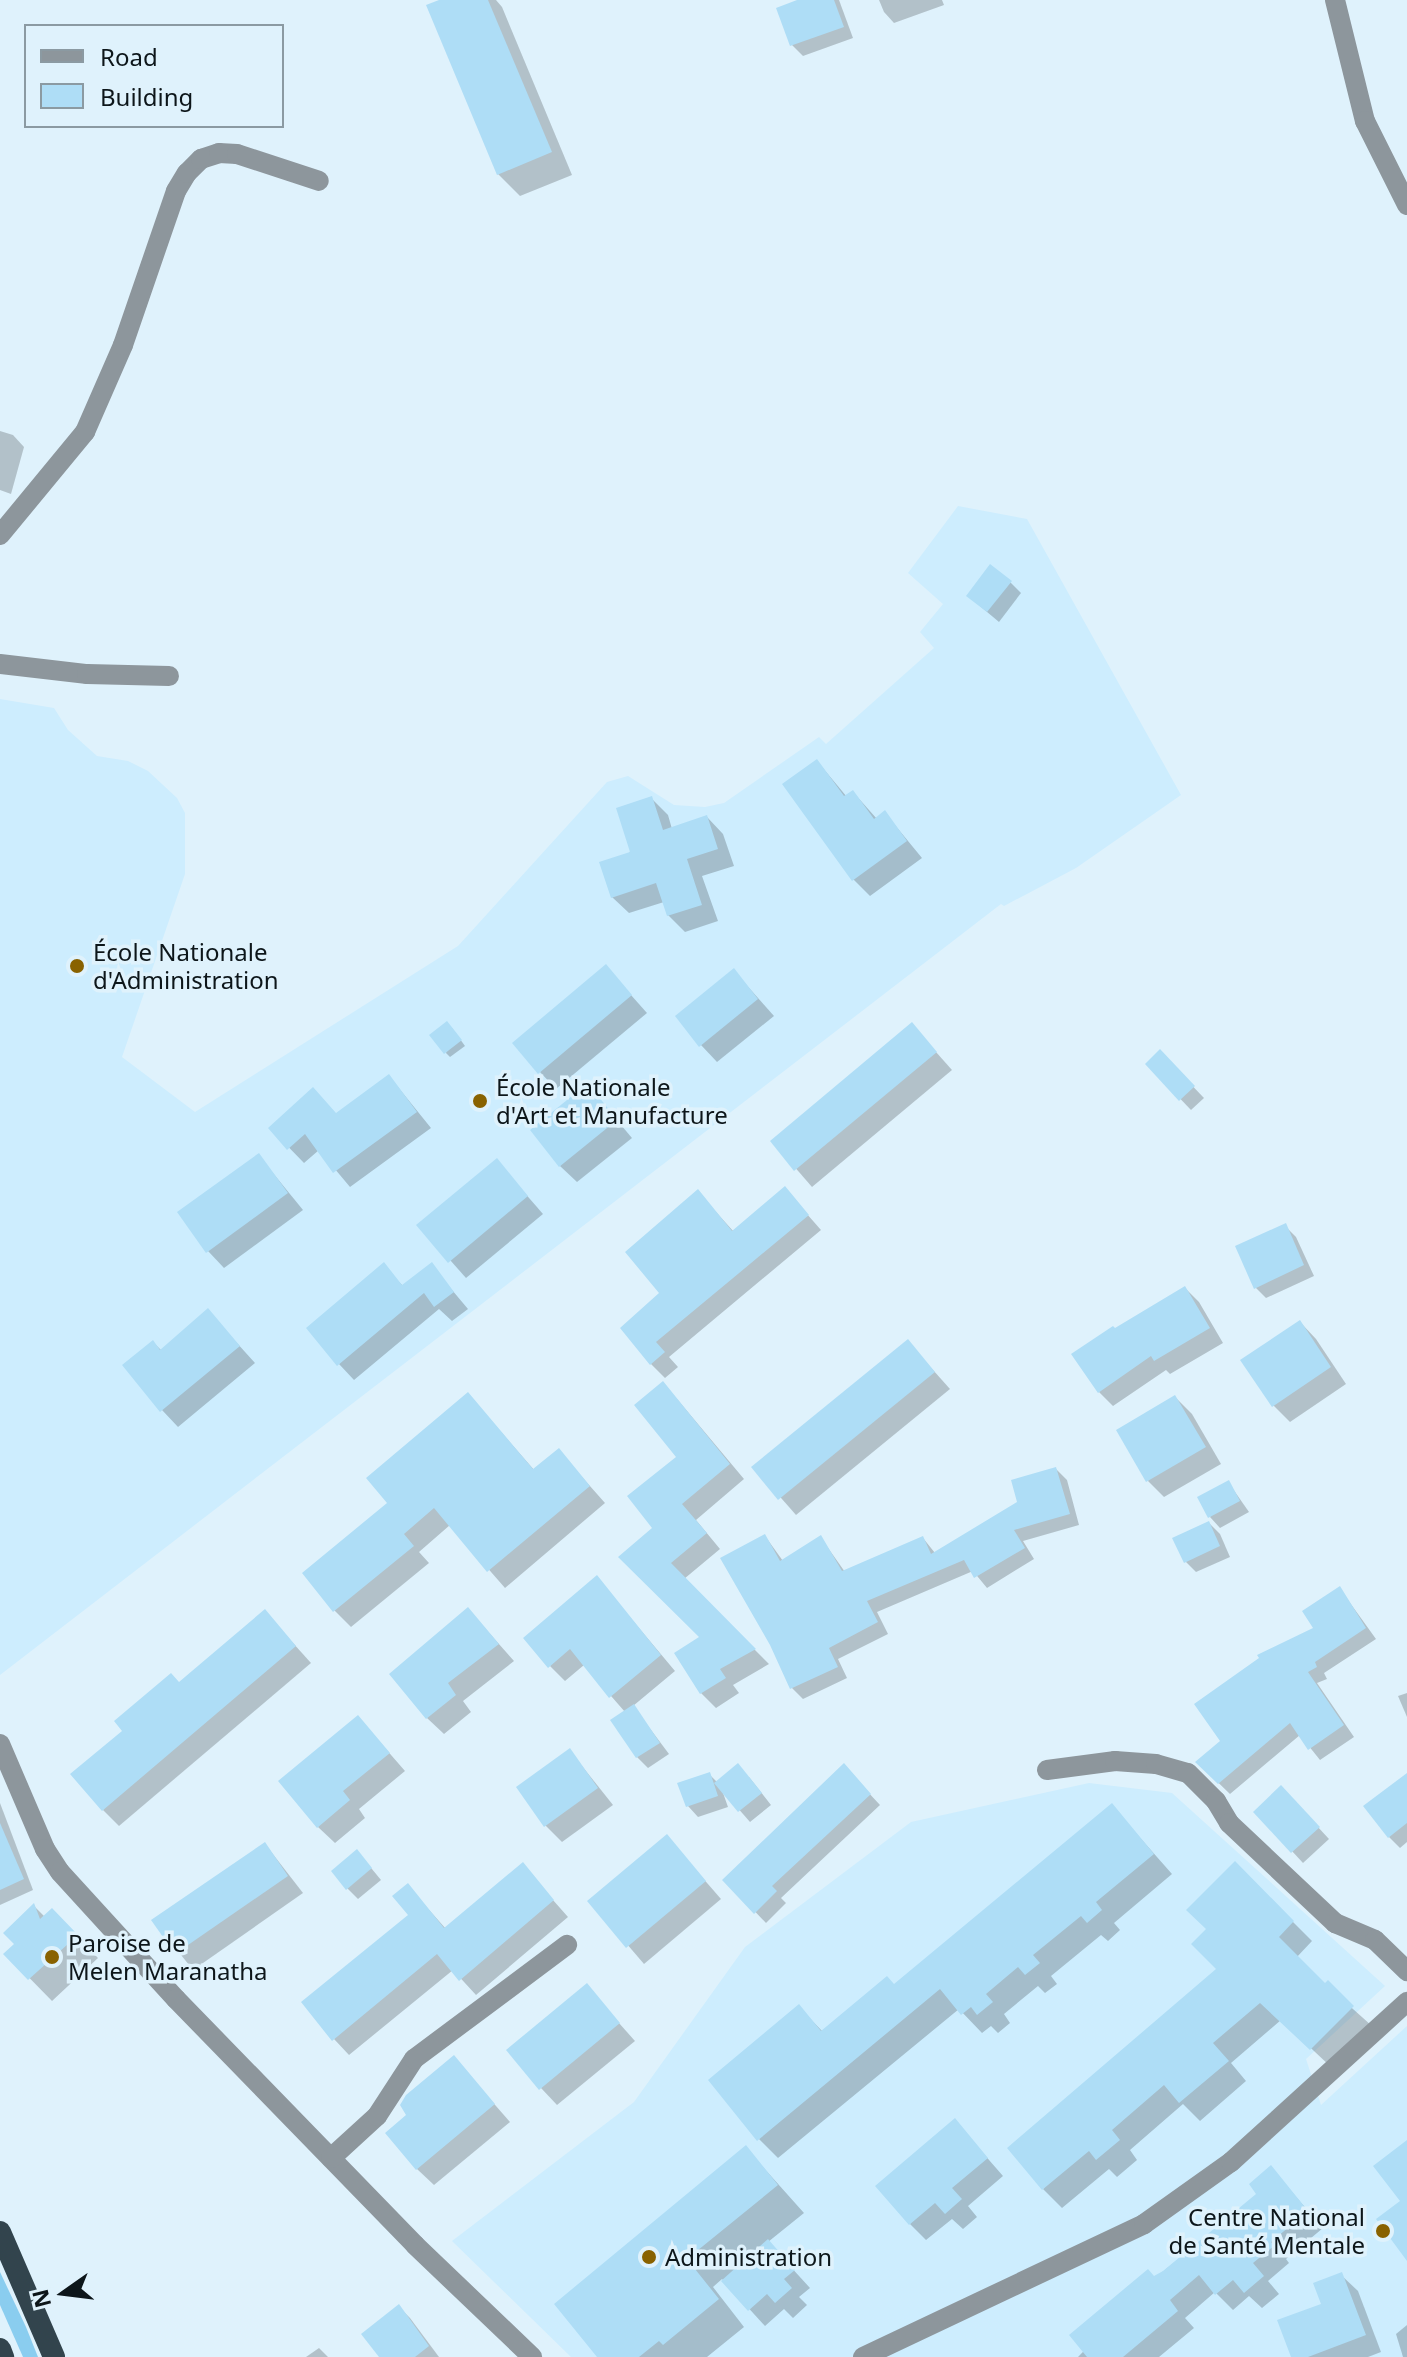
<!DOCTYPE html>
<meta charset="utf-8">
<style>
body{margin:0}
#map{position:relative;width:1407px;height:2357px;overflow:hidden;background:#dff2fc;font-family:"Noto Sans",sans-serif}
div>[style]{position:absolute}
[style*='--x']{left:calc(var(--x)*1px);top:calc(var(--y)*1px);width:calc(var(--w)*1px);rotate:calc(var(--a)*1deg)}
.built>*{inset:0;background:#cdedfe}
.green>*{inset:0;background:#8acdef}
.shadow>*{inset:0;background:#0003}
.building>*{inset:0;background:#aeddf6}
.minor>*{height:20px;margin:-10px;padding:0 10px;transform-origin:10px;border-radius:10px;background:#8d969c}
.tertiary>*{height:20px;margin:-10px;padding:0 10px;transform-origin:10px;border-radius:10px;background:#8d969c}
.trunk>*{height:22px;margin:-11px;padding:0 11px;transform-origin:11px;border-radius:11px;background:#32444d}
.dots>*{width:22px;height:22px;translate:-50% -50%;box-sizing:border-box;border:4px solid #dff2fc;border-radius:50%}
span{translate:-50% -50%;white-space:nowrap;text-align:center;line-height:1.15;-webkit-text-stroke:7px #dff2fc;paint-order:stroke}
.poi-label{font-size:24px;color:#0d161a}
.left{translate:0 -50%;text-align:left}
.right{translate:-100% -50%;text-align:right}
.legend{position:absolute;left:24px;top:24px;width:260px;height:104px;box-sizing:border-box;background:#dff2fc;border:2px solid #8b9aa2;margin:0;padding:10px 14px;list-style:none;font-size:24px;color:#0d161a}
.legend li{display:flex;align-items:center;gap:16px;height:40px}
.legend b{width:40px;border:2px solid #8b9aa2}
.north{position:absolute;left:24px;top:2253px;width:80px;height:80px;-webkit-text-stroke:6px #dff2fc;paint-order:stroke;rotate:256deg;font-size:22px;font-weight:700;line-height:32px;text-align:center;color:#0d161a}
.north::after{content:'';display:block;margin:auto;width:28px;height:36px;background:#0d161a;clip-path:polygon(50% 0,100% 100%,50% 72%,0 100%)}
</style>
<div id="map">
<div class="built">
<div style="clip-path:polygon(958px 506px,1027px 519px,1181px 795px,1076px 868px,1004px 906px,1001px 904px,0 1675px,0 699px,54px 708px,68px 730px,97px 756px,128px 761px,148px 771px,177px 798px,185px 813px,185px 874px,122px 1057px,195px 1112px,458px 946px,607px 782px,628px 776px,674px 805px,705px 807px,724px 803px,819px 737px,826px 744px,934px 648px,920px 632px,943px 604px,908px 573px)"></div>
<div style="clip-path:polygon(1089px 1783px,1172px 1793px,1385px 1986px,1306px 2059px,1321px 2105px,1407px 2026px,1407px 2357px,571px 2357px,452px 2241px,634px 2102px,745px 1947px,911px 1822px)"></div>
</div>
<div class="green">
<div style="clip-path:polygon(0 2272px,26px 2327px,38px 2357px,23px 2357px,0 2305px)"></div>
</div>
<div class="shadow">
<div style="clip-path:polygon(444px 0,496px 0,502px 7px,572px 175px,520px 196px,498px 174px)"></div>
<div style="clip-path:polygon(803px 0,839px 0,853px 38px,803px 56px,792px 45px)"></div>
<div style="clip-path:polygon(879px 0,942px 0,944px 5px,894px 23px,884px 12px)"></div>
<div style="clip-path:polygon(0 431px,13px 435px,24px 447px,11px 494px,0 490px)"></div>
<div style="clip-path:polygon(1010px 582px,1021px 593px,999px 622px,968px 596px)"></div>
<div style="clip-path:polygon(817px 761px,847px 797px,853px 792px,877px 819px,885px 813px,922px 858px,870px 896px,853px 879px)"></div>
<div style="clip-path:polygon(651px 798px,668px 815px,672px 829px,707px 817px,723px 834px,734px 866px,702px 876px,718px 921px,685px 932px,668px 915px,664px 902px,629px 913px,612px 897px)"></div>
<div style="clip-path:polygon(606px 967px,647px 1013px,556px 1089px,540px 1072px)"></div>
<div style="clip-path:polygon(734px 971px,774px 1016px,717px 1062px,701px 1045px)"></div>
<div style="clip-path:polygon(912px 1025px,952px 1070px,812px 1187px,773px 1142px)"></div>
<div style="clip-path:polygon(452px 1028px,465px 1046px,450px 1057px,446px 1053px)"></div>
<div style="clip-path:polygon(1160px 1052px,1204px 1098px,1191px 1110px,1147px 1064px)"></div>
<div style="clip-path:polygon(389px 1076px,431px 1128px,350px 1187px,319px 1150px,304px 1163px,270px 1128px,336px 1114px)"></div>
<div style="clip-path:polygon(588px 1086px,632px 1138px,577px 1182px,560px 1166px)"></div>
<div style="clip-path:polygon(259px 1156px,303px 1210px,224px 1268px,208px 1251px)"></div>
<div style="clip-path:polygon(497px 1161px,543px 1214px,466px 1278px,419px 1225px)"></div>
<div style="clip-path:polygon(785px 1189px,821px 1230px,669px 1357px,678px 1367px,665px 1378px,651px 1364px,662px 1293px,698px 1192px,734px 1232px)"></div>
<div style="clip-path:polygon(1285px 1226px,1296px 1237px,1314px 1276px,1266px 1298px,1255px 1287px)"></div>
<div style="clip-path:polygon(383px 1265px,403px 1286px,431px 1265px,468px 1309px,452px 1321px,439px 1309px,354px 1380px,339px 1364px)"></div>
<div style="clip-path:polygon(1185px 1288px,1199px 1302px,1223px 1343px,1170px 1374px,1166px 1370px,1113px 1406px,1099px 1392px,1115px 1330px)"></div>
<div style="clip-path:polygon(208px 1311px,255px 1363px,178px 1427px,162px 1410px,153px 1342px,162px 1351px)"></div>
<div style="clip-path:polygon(1300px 1322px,1316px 1339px,1346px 1384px,1290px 1422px,1273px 1405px)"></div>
<div style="clip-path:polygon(908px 1342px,950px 1389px,796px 1515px,754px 1467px)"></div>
<div style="clip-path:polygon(468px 1394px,535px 1471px,559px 1451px,605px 1503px,505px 1588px,450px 1525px,419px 1552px,429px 1563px,351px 1627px,334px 1610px,390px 1503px)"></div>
<div style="clip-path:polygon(1175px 1397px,1192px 1414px,1221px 1464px,1164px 1497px,1148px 1481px)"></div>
<div style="clip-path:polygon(677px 1399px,744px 1479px,696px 1520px,720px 1549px,684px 1579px,769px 1664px,733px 1685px,739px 1693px,716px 1708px,701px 1693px,702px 1638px,654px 1528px,679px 1457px)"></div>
<div style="clip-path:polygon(1056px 1469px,1067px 1480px,1079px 1525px,1023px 1541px,1034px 1559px,987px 1588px,973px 1571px,877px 1612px,888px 1634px,838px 1659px,847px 1678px,803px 1699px,792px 1688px,765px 1536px,783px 1561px,821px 1538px,845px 1572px,923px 1538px,935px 1553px,1019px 1503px)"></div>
<div style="clip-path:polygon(1228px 1482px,1249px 1512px,1220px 1528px,1210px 1517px)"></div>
<div style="clip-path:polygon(1209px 1523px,1220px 1534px,1230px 1557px,1196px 1572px,1185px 1561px)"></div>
<div style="clip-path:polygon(597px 1578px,675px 1671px,633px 1706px,669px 1754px,648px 1768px,637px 1757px,625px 1712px,584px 1665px,565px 1681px,550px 1666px)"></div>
<div style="clip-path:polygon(1340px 1589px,1376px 1639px,1324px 1673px,1327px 1679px,1317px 1683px,1354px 1737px,1320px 1760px,1300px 1735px,1230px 1794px,1198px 1763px,1223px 1741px,1316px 1629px)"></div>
<div style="clip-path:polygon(468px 1609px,514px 1661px,463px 1701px,471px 1712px,444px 1734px,427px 1718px)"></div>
<div style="clip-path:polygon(265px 1612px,311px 1663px,119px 1826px,103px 1810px,179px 1684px)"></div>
<div style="clip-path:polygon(1407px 1693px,1407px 1717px,1398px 1696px)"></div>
<div style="clip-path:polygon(358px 1717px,405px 1771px,359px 1809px,365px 1818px,335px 1843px,318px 1827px)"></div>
<div style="clip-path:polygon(570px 1751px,613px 1805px,562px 1842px,545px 1825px)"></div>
<div style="clip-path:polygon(709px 1774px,718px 1783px,749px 1777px,771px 1805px,750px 1822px,722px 1790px,728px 1807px,698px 1817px,688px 1806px)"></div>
<div style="clip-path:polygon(1407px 1775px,1407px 1842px,1400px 1848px,1389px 1837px)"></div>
<div style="clip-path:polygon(854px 1777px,880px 1805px,781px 1898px,786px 1903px,766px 1923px,725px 1880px)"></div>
<div style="clip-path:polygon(1292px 1799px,1329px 1839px,1303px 1863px,1256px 1812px)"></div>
<div style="clip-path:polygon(0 1803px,33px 1890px,0 1905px)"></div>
<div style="clip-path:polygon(1112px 1806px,1172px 1874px,1114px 1923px,1120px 1930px,1108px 1941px,1101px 1935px,1051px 1976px,1057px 1984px,1045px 1993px,1038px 1986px,1004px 2014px,1010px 2023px,998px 2033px,991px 2026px,982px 2033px,959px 2009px,778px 2158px,759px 2139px,799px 2007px,823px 2032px,894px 1986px)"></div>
<div style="clip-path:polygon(667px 1837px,721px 1899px,644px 1964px,590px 1901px)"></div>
<div style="clip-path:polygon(265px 1844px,303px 1893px,193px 1970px,154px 1921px)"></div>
<div style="clip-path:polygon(367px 1863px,381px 1880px,358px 1899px,347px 1888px)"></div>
<div style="clip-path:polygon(1235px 1864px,1312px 1941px,1296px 1958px,1372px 2026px,1331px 2067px,1281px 2020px,1231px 2063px,1246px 2081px,1200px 2121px,1183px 2104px,1130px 2150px,1137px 2160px,1117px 2177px,1109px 2169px,1062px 2208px,1043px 2189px,1219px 1969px,1209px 1929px)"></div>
<div style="clip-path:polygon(522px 1865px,568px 1917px,476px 1995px,453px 1970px,349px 2055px,334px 2039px,411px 1915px,408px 1886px,446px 1929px)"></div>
<div style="clip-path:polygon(34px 1906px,45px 1917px,52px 1911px,98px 1958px,52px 2001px,6px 1954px,17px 1944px)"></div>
<div style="clip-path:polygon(586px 1986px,635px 2041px,557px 2105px,541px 2088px)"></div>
<div style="clip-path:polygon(454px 2058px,510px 2122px,434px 2185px,417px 2169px,409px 2115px)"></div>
<div style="clip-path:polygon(955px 2121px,1003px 2176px,968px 2206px,977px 2217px,963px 2229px,952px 2219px,926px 2240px,910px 2224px)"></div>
<div style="clip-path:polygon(746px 2148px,804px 2213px,768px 2242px,810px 2288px,799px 2297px,807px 2305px,793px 2318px,784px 2309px,765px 2326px,722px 2279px,713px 2287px,744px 2327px,707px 2357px,600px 2357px)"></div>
<div style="clip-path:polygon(1271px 2168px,1323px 2228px,1286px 2259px,1289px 2263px,1268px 2281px,1279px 2294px,1262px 2308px,1249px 2296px,1233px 2310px,1215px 2292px,1185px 2318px,1194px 2328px,1159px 2357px,1078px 2357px,1155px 2278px,1259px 2194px)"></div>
<div style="clip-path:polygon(1341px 2275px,1358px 2291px,1381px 2352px,1368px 2357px,1293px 2357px)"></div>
<div style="clip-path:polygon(399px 2307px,410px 2318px,439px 2357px,382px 2357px)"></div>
<div style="clip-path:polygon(1407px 2325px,1407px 2357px,1403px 2357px,1396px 2334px)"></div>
<div style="clip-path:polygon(319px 2348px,328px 2357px,306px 2357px)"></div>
</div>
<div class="building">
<div style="clip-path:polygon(439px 0,488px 0,552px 152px,497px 175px,426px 5px)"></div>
<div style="clip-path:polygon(797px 0,834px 0,844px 27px,790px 46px,776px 8px)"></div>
<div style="clip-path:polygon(990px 564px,1012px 581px,987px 612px,966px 596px)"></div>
<div style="clip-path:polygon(817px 759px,844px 796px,853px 790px,874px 819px,885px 810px,907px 841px,852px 881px,782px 784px)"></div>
<div style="clip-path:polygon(652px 796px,663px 830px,707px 815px,718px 849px,687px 859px,702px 905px,667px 916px,656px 883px,611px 898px,599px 862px,630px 852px,616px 808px)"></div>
<div style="clip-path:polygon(606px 964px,632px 995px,538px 1074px,512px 1043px)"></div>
<div style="clip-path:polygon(734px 968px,758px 999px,699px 1047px,675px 1016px)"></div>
<div style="clip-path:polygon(447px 1021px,462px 1040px,444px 1054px,429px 1035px)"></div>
<div style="clip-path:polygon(912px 1022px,937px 1052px,794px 1171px,770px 1141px)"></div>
<div style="clip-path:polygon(1160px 1049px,1195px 1086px,1179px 1101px,1145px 1064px)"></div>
<div style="clip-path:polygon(389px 1074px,417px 1112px,333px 1173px,305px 1134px,287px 1150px,268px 1128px,313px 1087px,336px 1113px)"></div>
<div style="clip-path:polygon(588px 1083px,617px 1120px,559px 1167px,530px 1130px)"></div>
<div style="clip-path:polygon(259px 1153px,288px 1193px,206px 1253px,177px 1212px)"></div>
<div style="clip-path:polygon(497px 1158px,528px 1196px,448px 1263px,416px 1225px)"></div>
<div style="clip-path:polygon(785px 1186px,809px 1215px,656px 1342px,665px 1352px,650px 1365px,620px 1328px,659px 1293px,625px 1252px,698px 1189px,732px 1231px)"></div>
<div style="clip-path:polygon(1286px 1223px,1304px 1265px,1254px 1289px,1235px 1246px)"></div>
<div style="clip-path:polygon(384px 1262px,402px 1285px,432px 1262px,454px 1292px,434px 1307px,424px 1293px,337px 1366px,306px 1328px)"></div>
<div style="clip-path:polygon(1185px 1286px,1210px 1328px,1154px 1361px,1151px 1356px,1098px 1393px,1071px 1354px,1113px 1326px,1115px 1328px)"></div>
<div style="clip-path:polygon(208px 1308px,240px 1346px,160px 1412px,122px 1365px,153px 1340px,160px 1350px)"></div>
<div style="clip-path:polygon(1300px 1320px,1331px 1367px,1272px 1407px,1240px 1360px)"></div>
<div style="clip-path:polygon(908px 1339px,935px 1372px,778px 1500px,751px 1467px)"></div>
<div style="clip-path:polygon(663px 1381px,730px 1464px,682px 1504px,707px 1533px,671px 1563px,756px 1649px,720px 1669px,726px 1678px,700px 1694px,674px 1653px,699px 1637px,618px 1557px,652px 1528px,627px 1496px,676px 1457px,634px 1405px)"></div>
<div style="clip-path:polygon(468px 1392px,533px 1469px,559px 1448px,590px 1486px,487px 1572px,434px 1508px,404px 1534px,414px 1546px,333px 1612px,302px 1573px,387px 1503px,366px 1478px)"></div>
<div style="clip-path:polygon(1175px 1395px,1206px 1447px,1146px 1482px,1116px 1430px)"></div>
<div style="clip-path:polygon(1056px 1467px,1070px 1514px,1014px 1530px,1025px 1548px,974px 1578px,964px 1560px,867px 1601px,878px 1622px,829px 1648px,838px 1667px,790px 1689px,770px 1645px,720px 1558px,765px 1534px,780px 1561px,821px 1535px,842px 1571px,923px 1536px,931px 1554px,1017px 1502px,1011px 1480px)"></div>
<div style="clip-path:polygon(1229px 1480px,1240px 1501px,1208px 1518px,1197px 1497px)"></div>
<div style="clip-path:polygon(1209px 1521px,1220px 1546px,1184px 1563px,1172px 1538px)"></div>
<div style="clip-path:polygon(597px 1575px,661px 1655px,609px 1698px,570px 1649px,548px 1668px,523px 1638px)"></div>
<div style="clip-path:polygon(1340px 1586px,1366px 1628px,1315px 1662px,1317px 1667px,1308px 1672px,1344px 1725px,1308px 1750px,1290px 1723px,1218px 1784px,1195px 1762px,1220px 1741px,1194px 1704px,1259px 1658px,1257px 1655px,1313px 1628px,1302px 1611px)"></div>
<div style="clip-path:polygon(468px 1607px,499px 1644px,448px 1683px,456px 1695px,426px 1719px,389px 1674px)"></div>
<div style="clip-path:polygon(265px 1609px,296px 1646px,102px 1811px,70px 1774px,122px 1731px,114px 1721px,171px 1673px,179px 1682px)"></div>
<div style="clip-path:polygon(634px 1704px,660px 1743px,636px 1758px,610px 1720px)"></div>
<div style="clip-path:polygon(358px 1715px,390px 1753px,343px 1791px,350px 1800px,317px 1828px,278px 1781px)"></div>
<div style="clip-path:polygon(570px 1748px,598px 1788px,544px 1827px,516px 1787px)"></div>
<div style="clip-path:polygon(738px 1763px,762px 1793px,738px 1812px,714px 1783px)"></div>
<div style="clip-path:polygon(844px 1763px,871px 1794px,772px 1886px,777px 1891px,754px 1914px,722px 1880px)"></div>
<div style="clip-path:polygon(710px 1772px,718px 1796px,686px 1807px,677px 1783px)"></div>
<div style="clip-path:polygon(1407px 1773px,1407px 1823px,1388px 1838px,1363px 1806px)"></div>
<div style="clip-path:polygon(1281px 1785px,1320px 1827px,1291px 1853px,1253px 1812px)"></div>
<div style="clip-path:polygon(1112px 1803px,1154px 1854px,1096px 1902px,1102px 1910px,1087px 1923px,1081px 1916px,1033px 1955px,1040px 1963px,1025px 1975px,1018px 1967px,986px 1994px,993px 2002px,977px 2015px,971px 2007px,961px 2015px,940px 1989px,757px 2141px,708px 2080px,799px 2004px,821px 2031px,887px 1976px,894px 1984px)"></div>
<div style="clip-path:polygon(0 1823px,24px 1879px,0 1890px)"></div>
<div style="clip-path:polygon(667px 1834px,706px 1881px,626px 1948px,587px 1901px)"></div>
<div style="clip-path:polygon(265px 1842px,288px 1876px,175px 1954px,151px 1920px)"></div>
<div style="clip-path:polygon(357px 1849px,372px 1868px,346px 1890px,331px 1871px)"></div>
<div style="clip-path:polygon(1235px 1861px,1294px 1921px,1279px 1937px,1325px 1983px,1328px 1980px,1354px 2006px,1310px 2050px,1260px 2003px,1213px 2043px,1229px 2061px,1179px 2103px,1164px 2085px,1112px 2130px,1120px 2140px,1096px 2160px,1089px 2151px,1042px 2190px,1007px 2148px,1216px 1969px,1191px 1944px,1206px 1929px,1186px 1910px)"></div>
<div style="clip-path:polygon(523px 1862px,554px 1900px,459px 1981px,437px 1954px,332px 2041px,301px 2002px,408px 1915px,392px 1896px,408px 1883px,444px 1928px)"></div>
<div style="clip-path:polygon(34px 1903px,40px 1919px,52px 1908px,78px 1935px,28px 1980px,3px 1954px,14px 1944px,3px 1933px)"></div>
<div style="clip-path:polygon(587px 1983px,620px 2023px,539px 2090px,506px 2050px)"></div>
<div style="clip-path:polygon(454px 2055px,495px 2104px,416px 2170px,385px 2133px,406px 2115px,400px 2105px,406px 2095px)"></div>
<div style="clip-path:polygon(955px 2118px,988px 2158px,952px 2188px,962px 2199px,945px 2214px,935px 2203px,909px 2225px,875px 2186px)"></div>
<div style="clip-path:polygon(1407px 2140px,1407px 2261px,1376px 2219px,1400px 2201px,1373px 2166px)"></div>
<div style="clip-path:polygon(746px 2145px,778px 2185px,687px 2259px,719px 2299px,663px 2345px,659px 2341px,639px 2357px,597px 2357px,554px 2304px)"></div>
<div style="clip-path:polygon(1271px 2165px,1308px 2211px,1271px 2242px,1274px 2246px,1253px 2263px,1264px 2276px,1244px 2293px,1233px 2280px,1215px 2295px,1199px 2275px,1170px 2300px,1178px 2311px,1123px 2357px,1087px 2357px,1069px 2335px,1148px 2269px,1154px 2276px,1163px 2271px,1256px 2194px,1249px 2184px)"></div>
<div style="clip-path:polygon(768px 2239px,795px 2270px,784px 2279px,792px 2288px,775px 2303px,767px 2294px,748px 2311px,721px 2281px)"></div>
<div style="clip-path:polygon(1342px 2272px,1366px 2335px,1308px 2357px,1291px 2357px,1277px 2320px,1321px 2304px,1313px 2283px)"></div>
<div style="clip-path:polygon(399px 2304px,429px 2346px,415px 2357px,379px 2357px,361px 2334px)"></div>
</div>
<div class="minor">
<div style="--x:1335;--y:0;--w:125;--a:76.1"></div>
<div style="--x:1365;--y:121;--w:94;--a:63.4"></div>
<div style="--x:0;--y:535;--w:134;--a:-50.5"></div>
<div style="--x:85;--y:432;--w:95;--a:-66.4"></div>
<div style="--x:123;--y:345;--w:163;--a:-71"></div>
<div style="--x:176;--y:191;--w:21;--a:-59"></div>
<div style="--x:187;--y:173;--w:20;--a:-45"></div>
<div style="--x:201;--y:159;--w:19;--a:-18"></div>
<div style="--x:219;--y:153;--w:18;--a:3"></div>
<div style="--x:237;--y:154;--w:86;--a:18.2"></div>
<div style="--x:0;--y:664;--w:88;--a:6.6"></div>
<div style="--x:87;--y:674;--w:82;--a:1.4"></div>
<div style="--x:0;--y:1744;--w:114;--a:66.8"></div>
<div style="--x:45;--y:1849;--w:27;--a:57"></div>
<div style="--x:60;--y:1872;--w:172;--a:47.6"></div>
<div style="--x:176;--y:1999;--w:343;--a:45.8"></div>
<div style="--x:415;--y:2245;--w:162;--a:43.7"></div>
<div style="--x:1047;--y:1770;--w:69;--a:-7.5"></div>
<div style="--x:1115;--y:1761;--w:41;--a:4.2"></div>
<div style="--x:1156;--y:1764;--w:33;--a:16"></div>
<div style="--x:1188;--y:1773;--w:40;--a:45"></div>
<div style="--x:1216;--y:1801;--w:26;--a:59"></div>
<div style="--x:1229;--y:1823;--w:146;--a:43.3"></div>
<div style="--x:1335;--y:1923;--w:43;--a:23"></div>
<div style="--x:1375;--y:1940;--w:45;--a:44.1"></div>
<div style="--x:331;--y:2158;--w:62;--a:-42.4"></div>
<div style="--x:377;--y:2116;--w:68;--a:-57"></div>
<div style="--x:414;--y:2059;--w:191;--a:-36.7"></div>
</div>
<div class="tertiary">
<div style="--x:863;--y:2357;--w:311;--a:-25.3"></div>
<div style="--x:1144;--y:2224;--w:107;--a:-35.5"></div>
<div style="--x:1231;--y:2162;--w:238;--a:-42.3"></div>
</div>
<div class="trunk">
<div style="--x:0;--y:2232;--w:136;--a:66.6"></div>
<div style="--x:0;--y:2349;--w:9;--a:69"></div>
</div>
<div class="dots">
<div style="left:77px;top:966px;background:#896200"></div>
<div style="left:480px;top:1101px;background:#896200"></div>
<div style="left:52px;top:1957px;background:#896200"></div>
<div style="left:1383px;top:2231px;background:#896200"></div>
<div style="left:649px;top:2257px;background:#896200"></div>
</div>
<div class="poi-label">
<span class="left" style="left:93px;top:966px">École Nationale<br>d'Administration</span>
<span class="left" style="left:496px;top:1101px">École Nationale<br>d'Art et Manufacture</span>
<span class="left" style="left:68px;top:1957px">Paroise de<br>Melen Maranatha</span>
<span class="right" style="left:1365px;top:2231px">Centre National<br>de Santé Mentale</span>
<span class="left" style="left:665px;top:2257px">Administration</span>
</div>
<ul class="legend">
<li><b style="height:10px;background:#8d969c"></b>Road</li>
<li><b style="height:22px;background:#aeddf6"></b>Building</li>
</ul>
<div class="north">N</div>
</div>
